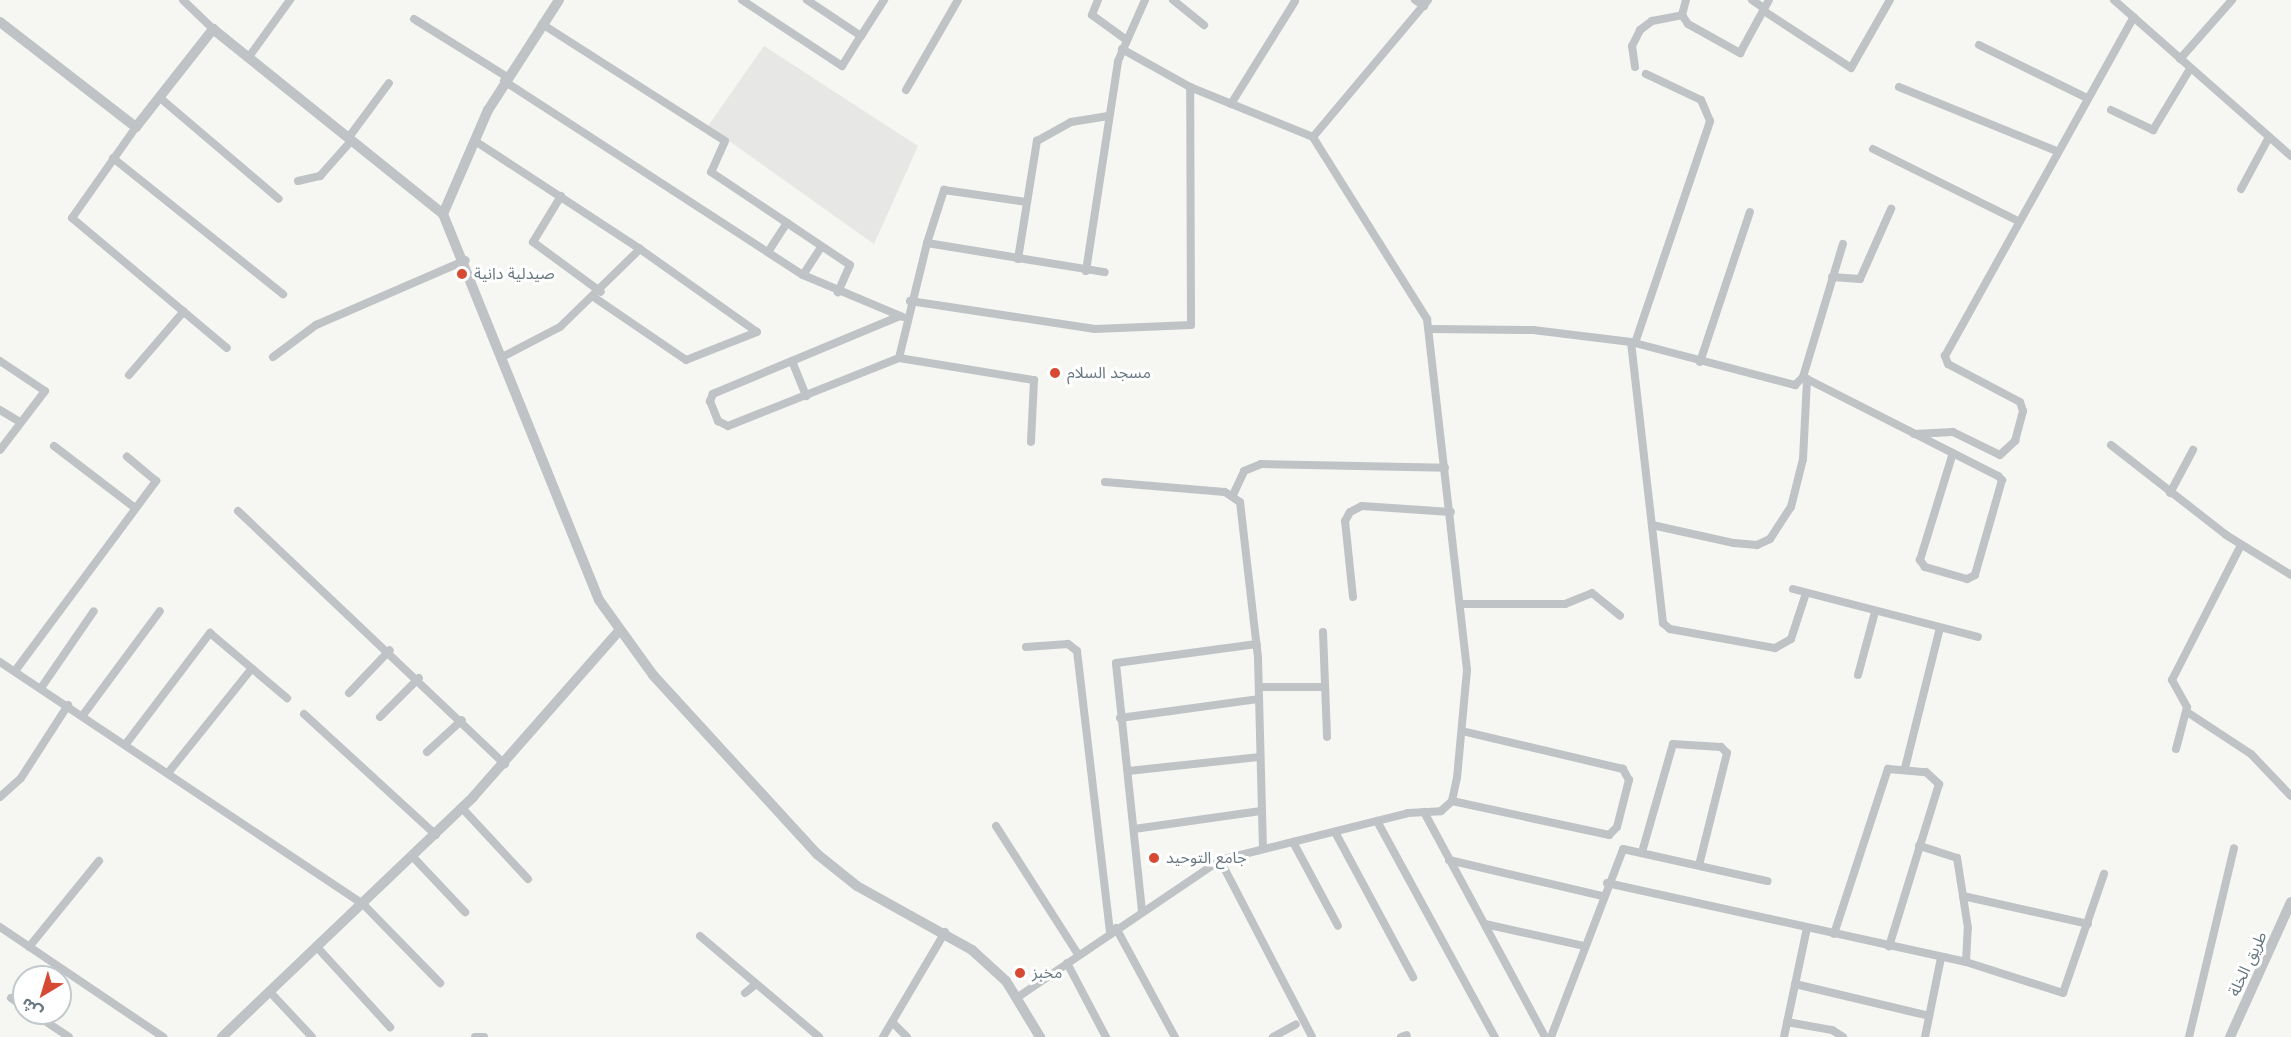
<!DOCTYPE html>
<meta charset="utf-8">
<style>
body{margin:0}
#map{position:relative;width:2291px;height:1037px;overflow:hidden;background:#f6f6f3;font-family:"DM Sans","Noto Sans Arabic",sans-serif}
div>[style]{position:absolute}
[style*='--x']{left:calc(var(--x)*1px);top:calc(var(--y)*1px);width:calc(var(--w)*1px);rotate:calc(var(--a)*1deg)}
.built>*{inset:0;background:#e7e7e6}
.minor>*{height:8px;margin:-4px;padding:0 4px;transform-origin:4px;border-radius:4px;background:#bfc3c6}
.tertiary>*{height:10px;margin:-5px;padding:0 5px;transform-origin:5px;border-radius:5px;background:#bfc3c6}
.dots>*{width:16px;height:16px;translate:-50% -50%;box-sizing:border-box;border:3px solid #fff;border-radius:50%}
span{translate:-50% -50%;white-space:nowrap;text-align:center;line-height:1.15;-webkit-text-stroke:6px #fff;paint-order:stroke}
.poi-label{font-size:16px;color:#677882}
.left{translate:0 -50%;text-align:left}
.street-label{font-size:16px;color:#677882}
.north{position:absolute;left:12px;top:965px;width:60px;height:60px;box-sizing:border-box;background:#fff;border:2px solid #c2c9cd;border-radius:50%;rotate:218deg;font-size:16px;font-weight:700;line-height:24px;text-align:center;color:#677882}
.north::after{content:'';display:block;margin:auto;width:21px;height:27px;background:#d64a33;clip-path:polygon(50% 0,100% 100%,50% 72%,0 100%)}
</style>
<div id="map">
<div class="built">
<div style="clip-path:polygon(764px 46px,918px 146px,874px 244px,708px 126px)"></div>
</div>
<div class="minor">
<div style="--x:183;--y:0;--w:42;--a:44"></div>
<div style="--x:742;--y:0;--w:120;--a:33.4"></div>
<div style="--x:842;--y:66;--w:36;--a:-58"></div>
<div style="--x:861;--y:36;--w:65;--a:-146.3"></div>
<div style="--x:1098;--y:0;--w:16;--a:112"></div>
<div style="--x:1092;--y:15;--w:41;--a:36"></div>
<div style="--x:1173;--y:0;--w:40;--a:39"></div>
<div style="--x:1415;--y:0;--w:11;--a:34"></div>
<div style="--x:1686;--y:0;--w:16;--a:105"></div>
<div style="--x:1682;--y:15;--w:11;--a:56"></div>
<div style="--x:1688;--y:24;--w:60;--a:29.1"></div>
<div style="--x:1740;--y:53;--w:60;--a:-61.3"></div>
<div style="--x:1752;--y:0;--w:14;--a:34"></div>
<div style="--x:2114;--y:0;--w:236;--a:41.4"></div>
<div style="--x:1764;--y:11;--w:104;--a:33.2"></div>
<div style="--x:1851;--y:68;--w:78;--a:-60.2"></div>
<div style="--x:414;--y:19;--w:110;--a:31.9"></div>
<div style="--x:542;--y:24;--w:217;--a:32.6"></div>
<div style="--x:725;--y:141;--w:34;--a:114"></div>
<div style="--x:711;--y:172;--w:167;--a:33.8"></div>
<div style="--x:850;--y:265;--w:30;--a:114"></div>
<div style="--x:861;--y:36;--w:43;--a:-57.4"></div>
<div style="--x:1979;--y:45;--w:120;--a:26.1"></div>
<div style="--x:248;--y:58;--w:72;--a:-54.1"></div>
<div style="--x:2180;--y:59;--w:79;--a:-48.6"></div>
<div style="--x:1635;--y:67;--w:21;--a:-98"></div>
<div style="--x:1632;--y:46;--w:18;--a:-63"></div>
<div style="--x:1640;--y:30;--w:15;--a:-37"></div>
<div style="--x:1652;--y:21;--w:31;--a:-11"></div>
<div style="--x:504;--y:81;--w:356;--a:33"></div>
<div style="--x:803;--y:275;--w:108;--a:22.8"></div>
<div style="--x:1899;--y:87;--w:170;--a:22.1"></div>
<div style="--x:906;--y:90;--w:104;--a:-60"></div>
<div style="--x:159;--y:97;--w:157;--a:40.4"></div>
<div style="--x:1231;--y:104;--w:121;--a:-58.1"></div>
<div style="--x:2111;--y:110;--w:47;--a:25.5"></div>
<div style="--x:2153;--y:130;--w:71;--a:-58.8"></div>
<div style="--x:136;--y:127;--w:111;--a:125.1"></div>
<div style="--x:72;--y:218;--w:202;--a:40"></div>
<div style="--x:349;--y:137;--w:67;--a:-53.5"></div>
<div style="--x:1313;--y:137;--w:179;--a:-50"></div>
<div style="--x:475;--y:141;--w:197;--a:33.2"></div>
<div style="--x:1873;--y:149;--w:162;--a:26.4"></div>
<div style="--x:113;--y:158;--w:218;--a:38.7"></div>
<div style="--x:298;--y:181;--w:23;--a:-13"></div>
<div style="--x:320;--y:176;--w:48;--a:-48.4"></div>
<div style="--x:2241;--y:189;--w:59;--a:-61.7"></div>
<div style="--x:561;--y:196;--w:54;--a:121.3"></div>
<div style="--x:533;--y:242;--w:84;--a:36.3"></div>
<div style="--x:927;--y:243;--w:56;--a:-72.2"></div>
<div style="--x:944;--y:190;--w:83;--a:8.3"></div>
<div style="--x:768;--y:252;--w:35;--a:-57"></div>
<div style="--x:1018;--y:259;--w:120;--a:-80.9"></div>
<div style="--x:1037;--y:141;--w:39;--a:-29"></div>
<div style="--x:1071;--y:122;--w:38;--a:-9"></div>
<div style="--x:1086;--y:271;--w:212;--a:-81.3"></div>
<div style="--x:1118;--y:61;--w:67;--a:-66.1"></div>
<div style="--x:803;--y:275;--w:33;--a:-57"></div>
<div style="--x:1832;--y:277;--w:28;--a:4"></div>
<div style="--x:1860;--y:279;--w:77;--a:-66.1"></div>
<div style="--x:910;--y:301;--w:187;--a:8.6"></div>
<div style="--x:1095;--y:329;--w:96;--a:-2.4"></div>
<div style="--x:1191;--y:325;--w:238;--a:-90.2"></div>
<div style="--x:900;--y:316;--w:203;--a:157.4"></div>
<div style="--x:713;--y:394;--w:8;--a:113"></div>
<div style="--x:710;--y:401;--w:22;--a:68"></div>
<div style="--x:718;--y:421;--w:11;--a:27"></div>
<div style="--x:728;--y:426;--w:184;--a:-21.7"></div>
<div style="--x:899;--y:358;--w:118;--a:-76.3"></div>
<div style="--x:927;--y:243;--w:180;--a:9.3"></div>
<div style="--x:1431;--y:329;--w:102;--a:0.6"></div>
<div style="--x:1533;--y:330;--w:99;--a:7"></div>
<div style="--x:1631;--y:342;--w:170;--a:14.7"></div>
<div style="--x:1795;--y:385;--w:11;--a:-45"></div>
<div style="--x:1803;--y:377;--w:139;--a:-73.3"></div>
<div style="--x:1631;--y:342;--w:283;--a:83.5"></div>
<div style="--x:1663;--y:623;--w:9;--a:41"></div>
<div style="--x:1670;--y:629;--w:107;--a:10.3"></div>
<div style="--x:1775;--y:648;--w:18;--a:-29"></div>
<div style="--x:1791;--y:639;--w:48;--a:-71.9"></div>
<div style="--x:1635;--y:343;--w:234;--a:-71.3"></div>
<div style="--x:1710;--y:121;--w:23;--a:-113"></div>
<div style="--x:1701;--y:100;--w:61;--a:-154.7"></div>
<div style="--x:504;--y:356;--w:63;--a:-27.4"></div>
<div style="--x:560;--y:327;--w:112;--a:-44.3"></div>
<div style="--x:640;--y:249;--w:143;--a:35.4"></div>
<div style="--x:757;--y:332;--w:76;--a:158.5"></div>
<div style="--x:686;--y:360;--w:110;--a:-145.7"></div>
<div style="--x:273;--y:357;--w:54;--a:-36.7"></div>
<div style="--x:316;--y:325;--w:163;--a:-23.4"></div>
<div style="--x:899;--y:358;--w:137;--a:9.3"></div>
<div style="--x:1034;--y:380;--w:62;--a:92.8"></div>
<div style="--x:0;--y:361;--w:54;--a:33.7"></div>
<div style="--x:45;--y:391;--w:74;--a:127.3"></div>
<div style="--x:792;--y:361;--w:38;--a:68"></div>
<div style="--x:1700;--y:362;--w:158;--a:-71.6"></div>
<div style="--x:129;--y:375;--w:84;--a:-49.3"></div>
<div style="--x:1803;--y:377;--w:219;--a:26.9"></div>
<div style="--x:1998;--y:476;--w:6;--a:45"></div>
<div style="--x:2002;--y:480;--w:99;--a:105.9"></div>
<div style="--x:1975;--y:575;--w:9;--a:153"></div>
<div style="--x:1967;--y:579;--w:44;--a:-164.1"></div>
<div style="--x:1925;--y:567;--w:9;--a:-126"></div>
<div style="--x:1920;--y:560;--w:112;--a:-72.9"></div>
<div style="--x:0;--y:410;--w:23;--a:31"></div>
<div style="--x:1914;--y:434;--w:39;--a:-3"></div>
<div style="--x:1953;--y:432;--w:52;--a:26.1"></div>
<div style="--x:2000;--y:455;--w:21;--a:-43"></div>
<div style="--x:2015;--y:441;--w:31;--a:-75"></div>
<div style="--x:2023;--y:411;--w:9;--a:-108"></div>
<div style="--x:2020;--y:402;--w:81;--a:-152.2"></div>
<div style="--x:1948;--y:364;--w:9;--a:-111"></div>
<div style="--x:1945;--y:356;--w:388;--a:-60.9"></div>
<div style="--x:2111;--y:445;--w:146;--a:38"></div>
<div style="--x:2226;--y:535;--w:76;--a:31.6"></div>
<div style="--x:54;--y:446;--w:102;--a:37.4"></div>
<div style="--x:1105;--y:482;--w:120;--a:4.8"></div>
<div style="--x:1225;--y:492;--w:18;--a:34"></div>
<div style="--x:1240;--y:502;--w:157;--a:83.4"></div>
<div style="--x:1258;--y:658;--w:190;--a:88.5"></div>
<div style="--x:2170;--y:493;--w:49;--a:-61.9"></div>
<div style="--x:1233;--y:495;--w:26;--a:-65"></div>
<div style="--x:1244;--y:471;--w:18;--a:-22"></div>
<div style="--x:1261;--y:464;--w:184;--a:1.2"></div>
<div style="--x:238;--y:511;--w:368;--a:43.5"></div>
<div style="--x:1652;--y:525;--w:84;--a:12.4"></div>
<div style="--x:1734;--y:543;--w:23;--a:5"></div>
<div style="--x:1757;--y:545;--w:14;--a:-25"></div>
<div style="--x:1770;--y:539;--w:38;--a:-57"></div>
<div style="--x:1791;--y:507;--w:49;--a:-76"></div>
<div style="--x:1803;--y:459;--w:80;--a:-87.1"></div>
<div style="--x:1793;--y:589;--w:191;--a:14.5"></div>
<div style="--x:1353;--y:597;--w:76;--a:-96"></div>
<div style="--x:1345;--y:521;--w:10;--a:-61"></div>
<div style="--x:1350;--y:512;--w:13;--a:-27"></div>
<div style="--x:1362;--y:506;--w:89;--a:3.9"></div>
<div style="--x:1462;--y:604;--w:103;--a:0"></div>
<div style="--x:1565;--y:604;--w:29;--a:-22"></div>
<div style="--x:1592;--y:593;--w:36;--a:39"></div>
<div style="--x:1323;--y:632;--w:105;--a:87.8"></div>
<div style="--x:1026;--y:647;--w:42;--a:-4.1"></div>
<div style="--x:1068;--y:644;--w:11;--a:38"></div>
<div style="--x:1077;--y:651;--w:282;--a:83.3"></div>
<div style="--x:0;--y:662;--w:435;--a:33.7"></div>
<div style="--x:362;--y:903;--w:112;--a:45.7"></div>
<div style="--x:15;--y:671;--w:237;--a:-53.4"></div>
<div style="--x:156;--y:481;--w:38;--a:-140"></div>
<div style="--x:1858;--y:675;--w:65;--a:-74.9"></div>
<div style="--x:1259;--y:687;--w:66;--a:0"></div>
<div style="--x:41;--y:688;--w:93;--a:-55.5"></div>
<div style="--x:349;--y:693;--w:59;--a:-46.4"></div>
<div style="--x:2187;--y:712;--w:77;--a:33.3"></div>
<div style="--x:2251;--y:754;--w:58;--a:46.4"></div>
<div style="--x:304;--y:714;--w:179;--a:42.5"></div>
<div style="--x:83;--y:715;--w:129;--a:-53.5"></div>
<div style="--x:380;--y:717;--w:55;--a:-45"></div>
<div style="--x:1120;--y:718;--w:139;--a:-7.8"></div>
<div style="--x:125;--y:745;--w:141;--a:-52.8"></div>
<div style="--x:210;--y:633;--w:101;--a:40.2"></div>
<div style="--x:2176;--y:749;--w:43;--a:-75.3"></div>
<div style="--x:2187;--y:707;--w:31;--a:-119"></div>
<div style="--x:2172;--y:680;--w:152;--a:-62.9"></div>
<div style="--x:427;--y:752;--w:47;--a:-42.4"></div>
<div style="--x:1905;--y:768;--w:144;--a:-76"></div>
<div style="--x:1128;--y:771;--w:133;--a:-6.1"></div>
<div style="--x:168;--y:773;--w:134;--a:-51.3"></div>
<div style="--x:0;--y:797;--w:28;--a:-42"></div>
<div style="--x:21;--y:778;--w:87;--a:-57.2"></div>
<div style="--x:1452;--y:801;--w:161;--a:12.2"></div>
<div style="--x:1609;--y:835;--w:11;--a:-45"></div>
<div style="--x:1617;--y:827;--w:49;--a:-75.7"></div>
<div style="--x:1629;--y:780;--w:13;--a:-119"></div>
<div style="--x:1623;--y:769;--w:165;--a:-166.7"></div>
<div style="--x:462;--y:808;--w:97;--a:47.1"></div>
<div style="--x:1424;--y:812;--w:255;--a:61.7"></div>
<div style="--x:1377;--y:821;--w:246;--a:61.4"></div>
<div style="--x:996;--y:826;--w:152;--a:57.4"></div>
<div style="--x:1134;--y:829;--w:128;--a:-8.1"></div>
<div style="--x:1335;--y:832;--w:165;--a:61.7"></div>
<div style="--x:1293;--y:842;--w:95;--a:61.8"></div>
<div style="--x:1642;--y:852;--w:112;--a:-74"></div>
<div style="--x:1673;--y:744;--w:48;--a:3.6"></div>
<div style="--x:1721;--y:747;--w:8;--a:45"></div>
<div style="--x:1727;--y:753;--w:115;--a:104"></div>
<div style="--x:413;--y:857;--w:76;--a:46.6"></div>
<div style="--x:1220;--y:860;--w:199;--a:62.5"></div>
<div style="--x:1449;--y:860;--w:158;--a:13.2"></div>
<div style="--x:1607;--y:883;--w:368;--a:12.4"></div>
<div style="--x:1966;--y:962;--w:34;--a:-87"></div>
<div style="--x:1968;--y:928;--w:71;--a:-98.9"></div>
<div style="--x:1957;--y:858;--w:40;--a:-162"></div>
<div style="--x:1963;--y:896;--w:128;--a:12.6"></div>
<div style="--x:1142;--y:911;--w:249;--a:-96"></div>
<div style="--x:1116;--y:663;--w:142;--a:-7.7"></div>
<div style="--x:1485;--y:924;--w:101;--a:12.5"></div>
<div style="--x:0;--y:927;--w:197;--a:34"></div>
<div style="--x:1116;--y:928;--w:124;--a:61.6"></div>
<div style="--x:1834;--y:934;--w:174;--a:-71.9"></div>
<div style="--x:1888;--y:769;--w:38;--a:5"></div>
<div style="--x:1926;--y:772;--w:18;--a:43"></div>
<div style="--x:1939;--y:784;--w:170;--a:107.1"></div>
<div style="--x:700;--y:936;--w:156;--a:40.3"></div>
<div style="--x:316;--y:946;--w:110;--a:47.6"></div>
<div style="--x:29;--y:947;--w:111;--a:-50.9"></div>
<div style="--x:1966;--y:962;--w:102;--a:17.7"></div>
<div style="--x:2063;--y:993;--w:126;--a:-71"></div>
<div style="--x:1067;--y:963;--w:84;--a:62.2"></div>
<div style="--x:1795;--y:984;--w:138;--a:13.4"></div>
<div style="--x:269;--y:991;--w:63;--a:46.9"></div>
<div style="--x:745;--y:993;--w:14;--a:-39"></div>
<div style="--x:1018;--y:997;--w:244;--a:-34.1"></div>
<div style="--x:1220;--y:860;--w:194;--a:-14"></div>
<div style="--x:1408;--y:813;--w:33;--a:-3"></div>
<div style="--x:1441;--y:811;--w:15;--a:-42"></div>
<div style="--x:1452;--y:801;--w:24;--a:-78"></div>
<div style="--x:1457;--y:778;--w:108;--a:-84.7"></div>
<div style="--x:1467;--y:670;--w:353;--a:-96.5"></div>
<div style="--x:1427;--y:319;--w:215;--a:-122.1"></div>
<div style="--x:1313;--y:137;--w:133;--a:-157.9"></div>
<div style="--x:1190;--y:87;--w:78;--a:-150.8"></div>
<div style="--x:11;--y:998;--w:16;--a:35"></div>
<div style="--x:33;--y:1013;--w:43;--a:33.7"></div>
<div style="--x:892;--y:1022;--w:21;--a:45"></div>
<div style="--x:1787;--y:1022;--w:46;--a:10.1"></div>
<div style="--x:1832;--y:1030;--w:13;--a:32"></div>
<div style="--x:475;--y:1037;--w:9;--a:0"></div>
<div style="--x:883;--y:1037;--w:122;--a:-59.4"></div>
<div style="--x:1273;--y:1037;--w:26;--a:-29"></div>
<div style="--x:1401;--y:1037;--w:6;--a:-18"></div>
<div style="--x:1551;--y:1037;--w:201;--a:-69"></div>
<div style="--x:1623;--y:849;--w:148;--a:12.5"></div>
<div style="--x:1784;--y:1037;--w:111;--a:-78.1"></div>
<div style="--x:1925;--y:1037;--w:81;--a:-78.6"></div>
<div style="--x:2189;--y:1037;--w:194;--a:-76.6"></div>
</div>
<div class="tertiary">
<div style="--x:559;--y:0;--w:131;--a:122.8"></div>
<div style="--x:488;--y:110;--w:113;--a:113.4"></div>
<div style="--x:443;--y:214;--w:416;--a:68"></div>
<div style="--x:599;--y:600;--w:92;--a:54.2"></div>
<div style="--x:653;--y:675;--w:243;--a:47.5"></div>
<div style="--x:817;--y:854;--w:51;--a:38.7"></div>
<div style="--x:857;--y:886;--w:132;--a:29.1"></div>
<div style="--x:972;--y:950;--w:46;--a:42.4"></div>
<div style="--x:1006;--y:981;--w:66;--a:58.7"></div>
<div style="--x:0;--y:22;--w:172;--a:37.7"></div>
<div style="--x:136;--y:127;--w:125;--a:-51.8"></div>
<div style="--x:213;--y:29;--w:295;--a:38.8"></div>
<div style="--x:222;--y:1037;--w:347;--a:-43.7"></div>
<div style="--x:473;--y:797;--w:220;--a:-48.7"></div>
<div style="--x:2230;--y:1037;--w:148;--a:-65.7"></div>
</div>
<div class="dots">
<div style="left:462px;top:274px;background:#d64a33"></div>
<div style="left:1055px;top:373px;background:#d64a33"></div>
<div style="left:1154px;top:858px;background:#d64a33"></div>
<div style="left:1020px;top:973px;background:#d64a33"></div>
</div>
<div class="poi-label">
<span class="left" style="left:474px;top:274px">صيدلية دانية</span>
<span class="left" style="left:1067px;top:373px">مسجد السلام</span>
<span class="left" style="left:1166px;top:858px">جامع التوحيد</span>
<span class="left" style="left:1032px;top:973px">مخبز</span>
</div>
<div class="street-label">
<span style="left:2248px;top:964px;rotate:-65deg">طريق الخلة</span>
</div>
<div class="north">ش</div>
</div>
